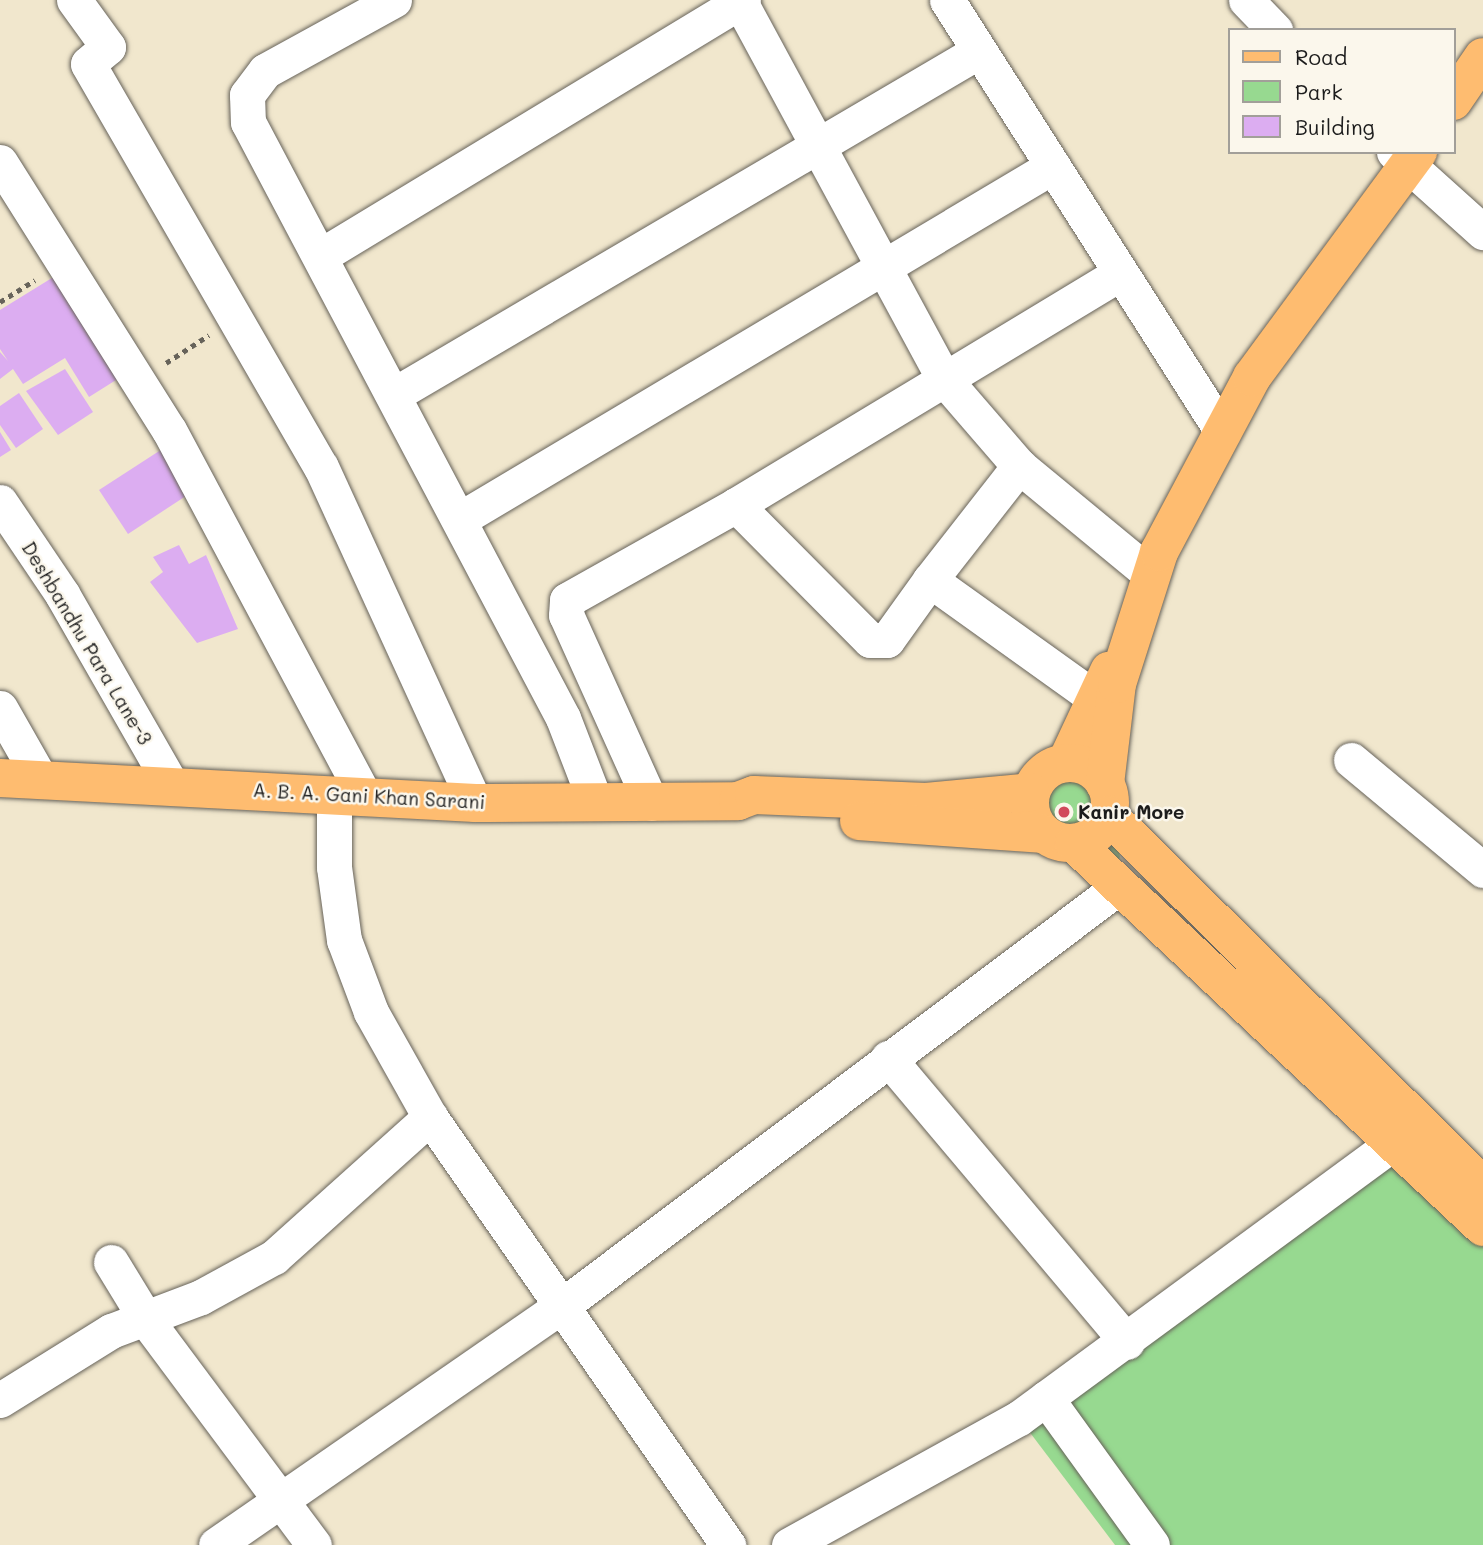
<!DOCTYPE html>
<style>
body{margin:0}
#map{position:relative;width:1483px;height:1545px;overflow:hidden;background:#f1e7cd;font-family:Mali,sans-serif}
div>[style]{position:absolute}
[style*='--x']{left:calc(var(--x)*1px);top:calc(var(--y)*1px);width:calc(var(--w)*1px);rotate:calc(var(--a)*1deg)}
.green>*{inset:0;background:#97d990}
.building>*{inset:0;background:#dcadf1}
.path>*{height:4.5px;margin-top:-2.25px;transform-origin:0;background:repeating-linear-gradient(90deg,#67635a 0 5px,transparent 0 10px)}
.roads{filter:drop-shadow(0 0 2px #67635a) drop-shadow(0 0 2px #67635a)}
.minor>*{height:35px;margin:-17.5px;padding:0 17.5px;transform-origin:17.5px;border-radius:17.5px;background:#fff}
.major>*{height:38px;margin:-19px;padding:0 19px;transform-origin:19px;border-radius:19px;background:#febc70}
.major>.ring{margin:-19px;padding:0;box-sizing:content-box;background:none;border:38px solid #febc70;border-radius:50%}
.dots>*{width:19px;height:19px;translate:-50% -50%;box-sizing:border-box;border:4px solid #fbf7ec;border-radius:50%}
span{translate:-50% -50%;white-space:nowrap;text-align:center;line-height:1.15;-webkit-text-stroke:5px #fbf7ec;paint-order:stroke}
.street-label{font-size:19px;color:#1c1c1c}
.poi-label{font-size:19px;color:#1c1c1c;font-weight:700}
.left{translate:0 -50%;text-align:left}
.legend{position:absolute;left:1228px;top:28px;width:228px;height:126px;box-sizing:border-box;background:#fbf7ec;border:2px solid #a29f99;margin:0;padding:9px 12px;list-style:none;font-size:21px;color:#1c1c1c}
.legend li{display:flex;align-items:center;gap:14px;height:35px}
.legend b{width:35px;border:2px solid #a29f99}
</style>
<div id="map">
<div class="green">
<div style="clip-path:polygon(1114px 677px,1112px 823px,1120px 857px,1109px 881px,1046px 852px,929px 825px,1045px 772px)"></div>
<div style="clip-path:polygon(1393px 1143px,1483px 1227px,1483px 1545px,1115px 1545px,1019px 1418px)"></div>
</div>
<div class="building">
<div style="clip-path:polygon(60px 273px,124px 375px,89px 397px,65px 358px,23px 384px,13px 369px,0 379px,0 352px,8px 361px,0 349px,0 310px)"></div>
<div style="clip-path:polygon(65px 369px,93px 412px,58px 435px,26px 391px)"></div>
<div style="clip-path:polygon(19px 393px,43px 429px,16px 448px,0 425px,0 406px)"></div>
<div style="clip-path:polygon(0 432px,11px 450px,0 457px)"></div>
<div style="clip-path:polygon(170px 444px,195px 490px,128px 534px,99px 490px)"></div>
<div style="clip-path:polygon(179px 545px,189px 564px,206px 555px,238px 629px,197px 643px,150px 582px,163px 572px,153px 557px)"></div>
</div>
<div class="path">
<div style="--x:0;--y:302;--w:41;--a:-32.2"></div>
<div style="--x:166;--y:363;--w:51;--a:-33.1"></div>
</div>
<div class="roads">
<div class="minor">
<div style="--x:74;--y:0;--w:58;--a:54.1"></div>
<div style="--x:108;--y:47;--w:26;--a:140"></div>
<div style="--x:88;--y:64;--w:466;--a:60"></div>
<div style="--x:321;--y:467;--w:370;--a:65.4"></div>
<div style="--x:394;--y:0;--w:147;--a:151.2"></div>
<div style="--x:265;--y:71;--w:30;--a:127"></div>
<div style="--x:247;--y:95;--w:27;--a:88"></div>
<div style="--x:248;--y:122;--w:674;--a:62.14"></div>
<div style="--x:563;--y:718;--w:89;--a:68.9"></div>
<div style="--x:739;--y:0;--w:431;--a:61.6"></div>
<div style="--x:944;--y:379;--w:115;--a:49.2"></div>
<div style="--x:1019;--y:466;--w:171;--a:39.5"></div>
<div style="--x:947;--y:0;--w:513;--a:57.49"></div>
<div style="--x:1246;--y:0;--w:42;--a:46"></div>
<div style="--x:1394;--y:152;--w:120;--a:42"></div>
<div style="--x:0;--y:162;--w:317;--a:57.8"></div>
<div style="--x:169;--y:430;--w:416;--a:61.9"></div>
<div style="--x:322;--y:255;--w:492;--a:-31.2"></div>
<div style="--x:395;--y:394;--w:677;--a:-30.43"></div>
<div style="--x:0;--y:502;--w:111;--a:56"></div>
<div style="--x:62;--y:594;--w:221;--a:60.2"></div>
<div style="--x:736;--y:505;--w:449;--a:-31.1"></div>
<div style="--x:460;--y:519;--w:690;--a:-30.76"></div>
<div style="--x:930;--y:580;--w:145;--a:-52"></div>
<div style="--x:0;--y:708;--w:83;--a:60.3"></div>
<div style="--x:1351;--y:760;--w:172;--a:39.8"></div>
<div style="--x:334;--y:795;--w:72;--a:90"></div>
<div style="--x:334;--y:867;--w:74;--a:82.2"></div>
<div style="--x:344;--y:940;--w:77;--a:69.4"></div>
<div style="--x:371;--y:1012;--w:120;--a:60.7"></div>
<div style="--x:430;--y:1117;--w:522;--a:55.15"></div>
<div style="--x:651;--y:803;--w:206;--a:-114.3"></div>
<div style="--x:566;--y:615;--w:15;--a:-86"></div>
<div style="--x:567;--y:600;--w:194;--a:-29.3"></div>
<div style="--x:736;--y:505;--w:190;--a:45.2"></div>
<div style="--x:870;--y:640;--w:17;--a:0"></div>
<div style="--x:887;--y:640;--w:74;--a:-54.4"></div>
<div style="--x:930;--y:580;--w:203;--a:35.6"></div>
<div style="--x:888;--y:1058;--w:371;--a:49.9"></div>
<div style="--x:111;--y:1262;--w:69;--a:58.6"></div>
<div style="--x:147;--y:1321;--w:279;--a:53.3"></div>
<div style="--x:1046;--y:1398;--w:181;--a:54.2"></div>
<div style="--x:0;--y:1400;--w:131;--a:-31.9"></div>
<div style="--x:111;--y:1331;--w:96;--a:-20.7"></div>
<div style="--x:201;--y:1297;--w:83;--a:-28.7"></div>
<div style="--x:274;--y:1257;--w:210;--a:-41.9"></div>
<div style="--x:216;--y:1545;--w:422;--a:-34.7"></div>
<div style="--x:563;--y:1305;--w:697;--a:-36.95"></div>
<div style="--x:789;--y:1545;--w:263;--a:-28.9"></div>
<div style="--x:1019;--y:1418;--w:464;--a:-36.3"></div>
</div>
<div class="major">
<div style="--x:1453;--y:101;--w:53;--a:-55.7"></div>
<div style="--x:1066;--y:763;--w:102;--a:-64.9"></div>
<div class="ring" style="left:1030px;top:763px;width:42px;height:42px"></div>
<div style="--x:0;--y:778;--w:476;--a:3"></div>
<div style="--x:475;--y:803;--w:263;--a:-0.4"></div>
<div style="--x:738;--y:801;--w:17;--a:-21"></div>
<div style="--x:754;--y:795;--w:172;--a:2.3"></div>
<div style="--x:926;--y:802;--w:105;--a:-5.4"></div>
<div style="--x:1105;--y:784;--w:101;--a:-83.2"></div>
<div style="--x:1117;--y:684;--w:139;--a:-72.3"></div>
<div style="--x:1159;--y:552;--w:198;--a:-62"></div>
<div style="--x:1252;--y:377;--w:280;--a:-53.6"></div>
<div style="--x:1108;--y:815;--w:528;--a:44.69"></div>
<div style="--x:859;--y:821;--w:185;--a:4"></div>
<div style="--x:1074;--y:843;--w:561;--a:43.19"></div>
</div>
</div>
<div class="dots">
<div style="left:1064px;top:812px;background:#d1495b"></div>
</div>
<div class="street-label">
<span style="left:87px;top:643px;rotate:59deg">Deshbandhu Para Lane-3</span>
<span style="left:369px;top:796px;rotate:3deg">A. B. A. Gani Khan Sarani</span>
</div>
<div class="poi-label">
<span class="left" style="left:1078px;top:812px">Kanir More</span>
</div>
<ul class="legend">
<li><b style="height:9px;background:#febc70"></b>Road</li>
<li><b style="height:19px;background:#97d990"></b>Park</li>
<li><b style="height:19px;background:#dcadf1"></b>Building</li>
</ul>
</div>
